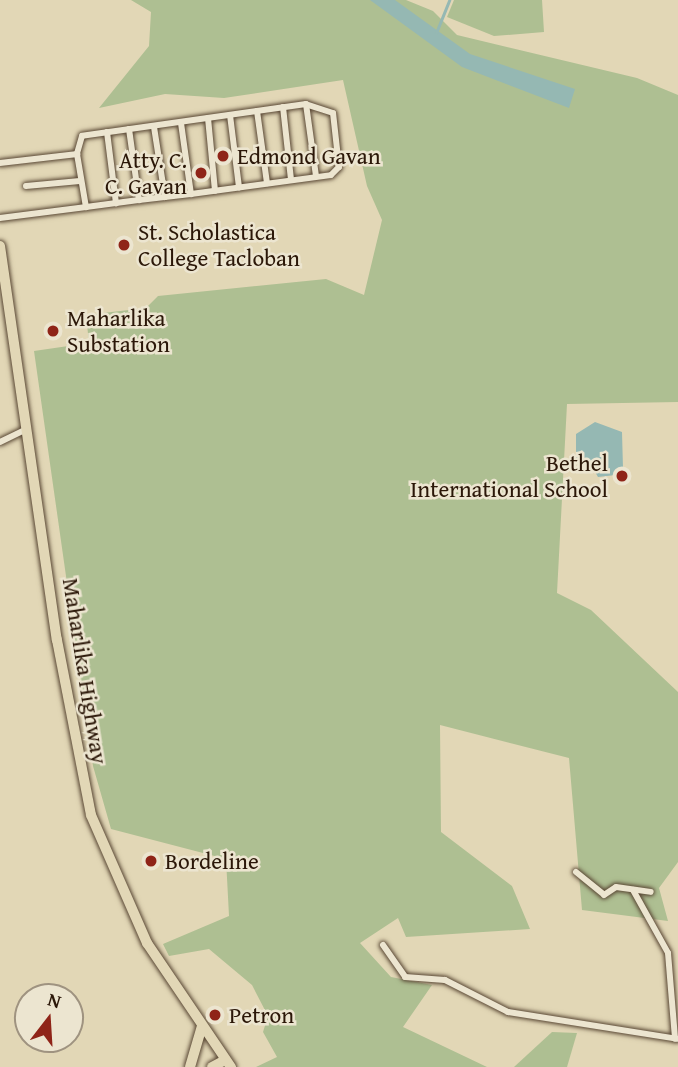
<!DOCTYPE html>
<style>
body{margin:0}
#map{position:relative;width:678px;height:1067px;overflow:hidden;background:#e2d7b6;font-family:"Gentium Book Plus",serif}
div>[style]{position:absolute}
[style*='--x']{left:calc(var(--x)*1px);top:calc(var(--y)*1px);width:calc(var(--w)*1px);rotate:calc(var(--a)*1deg)}
.green>*{inset:0;background:#aebf92}
.water>*{inset:0;background:#95b8b3}
.stream>*{height:2.5px;margin:-1.25px;padding:0 1.25px;transform-origin:1.25px;border-radius:1.25px;background:#95b8b3}
.roads{filter:drop-shadow(0 0 2px #594734) drop-shadow(0 0 2px #594734)}
.street>*{height:6px;margin:-3px;padding:0 3px;transform-origin:3px;border-radius:3px;background:#ece5d0}
.primary>*{height:10px;margin:-5px;padding:0 5px;transform-origin:5px;border-radius:5px;background:#e2d7b6}
.highway>*{height:10px;margin:-5px;padding:0 5px;transform-origin:5px;border-radius:5px;background:#e2d7b6}
.dots>*{width:19px;height:19px;translate:-50% -50%;box-sizing:border-box;border:4px solid #ece5d0;border-radius:50%}
span{translate:-50% -50%;white-space:nowrap;text-align:center;line-height:1.15;-webkit-text-stroke:5px #ece5d0;paint-order:stroke}
.poi-label{font-size:23px;color:#2b1708}
.left{translate:0 -50%;text-align:left}
.right{translate:-100% -50%;text-align:right}
.street-label{font-size:23px;color:#2b1708}
.north{position:absolute;left:14px;top:983px;width:70px;height:70px;box-sizing:border-box;background:#ece5d0;border:2px solid #9f9380;border-radius:50%;rotate:17deg;font-size:19px;font-weight:700;line-height:28px;text-align:center;color:#2b1708}
.north::after{content:'';display:block;margin:auto;width:24px;height:32px;background:#8f2418;clip-path:polygon(50% 0,100% 100%,50% 72%,0 100%)}
</style>
<div id="map">
<div class="green">
<div style="clip-path:polygon(131px 0,406px 0,433px 11px,457px 35px,637px 78px,678px 95px,678px 402px,567px 404px,557px 593px,591px 610px,678px 692px,678px 862px,659px 888px,668px 921px,582px 910px,569px 758px,440px 725px,441px 832px,512px 886px,530px 929px,406px 937px,398px 918px,360px 943px,391px 977px,432px 985px,403px 1027px,487px 1067px,256px 1067px,277px 1057px,263px 1032px,268px 1016px,252px 985px,209px 949px,169px 956px,163px 944px,229px 916px,226px 859px,111px 829px,93px 766px,34px 351px,89px 343px,86px 315px,146px 308px,158px 296px,326px 279px,364px 295px,382px 220px,367px 186px,343px 80px,224px 98px,165px 94px,99px 108px,149px 46px,151px 12px)"></div>
<div style="clip-path:polygon(454px 0,542px 0,544px 32px,494px 36px,447px 17px)"></div>
<div style="clip-path:polygon(552px 1032px,577px 1033px,567px 1067px,514px 1067px)"></div>
</div>
<div class="water">
<div style="clip-path:polygon(370px 0,395px 0,470px 54px,575px 89px,569px 108px,462px 67px)"></div>
<div style="clip-path:polygon(595px 422px,622px 432px,623px 468px,616px 475px,598px 477px,591px 465px,576px 461px,576px 434px)"></div>
</div>
<div class="stream">
<div style="--x:436;--y:33;--w:35;--a:-68"></div>
</div>
<div class="roads">
<div class="street">
<div style="--x:306;--y:104;--w:73;--a:82.1"></div>
<div style="--x:283;--y:107;--w:72;--a:83.7"></div>
<div style="--x:257;--y:111;--w:73;--a:82.1"></div>
<div style="--x:230;--y:115;--w:73;--a:82.9"></div>
<div style="--x:208;--y:118;--w:73;--a:84.5"></div>
<div style="--x:181;--y:123;--w:72;--a:82"></div>
<div style="--x:154;--y:127;--w:71;--a:81.1"></div>
<div style="--x:129;--y:129;--w:72;--a:82"></div>
<div style="--x:107;--y:132;--w:72;--a:82.8"></div>
<div style="--x:0;--y:163;--w:78;--a:-6.7"></div>
<div style="--x:26;--y:186;--w:54;--a:-5.3"></div>
<div style="--x:0;--y:218;--w:87;--a:-7.3"></div>
<div style="--x:86;--y:207;--w:53;--a:-7.5"></div>
<div style="--x:139;--y:200;--w:52;--a:-6.6"></div>
<div style="--x:191;--y:194;--w:141;--a:-7.7"></div>
<div style="--x:331;--y:175;--w:11;--a:-45"></div>
<div style="--x:339;--y:167;--w:54;--a:-96.3"></div>
<div style="--x:333;--y:113;--w:28;--a:-162"></div>
<div style="--x:306;--y:104;--w:226;--a:171.9"></div>
<div style="--x:82;--y:136;--w:19;--a:106"></div>
<div style="--x:77;--y:154;--w:54;--a:80.4"></div>
<div style="--x:0;--y:442;--w:30;--a:-26"></div>
<div style="--x:576;--y:872;--w:36;--a:39"></div>
<div style="--x:604;--y:895;--w:14;--a:-34"></div>
<div style="--x:616;--y:887;--w:35;--a:8"></div>
<div style="--x:633;--y:890;--w:72;--a:60.9"></div>
<div style="--x:668;--y:953;--w:86;--a:85.3"></div>
<div style="--x:383;--y:945;--w:39;--a:55"></div>
<div style="--x:405;--y:977;--w:40;--a:4.3"></div>
<div style="--x:445;--y:980;--w:71;--a:26.9"></div>
<div style="--x:508;--y:1012;--w:172;--a:9"></div>
</div>
<div class="primary">
<div style="--x:212;--y:1067;--w:15;--a:-28"></div>
</div>
<div class="highway">
<div style="--x:0;--y:246;--w:398;--a:81.8"></div>
<div style="--x:57;--y:640;--w:178;--a:79"></div>
<div style="--x:91;--y:815;--w:140;--a:66.4"></div>
<div style="--x:147;--y:943;--w:150;--a:55.9"></div>
<div style="--x:190;--y:1067;--w:43;--a:-73.7"></div>
</div>
</div>
<div class="dots">
<div style="left:223px;top:156px;background:#8f2418"></div>
<div style="left:201px;top:173px;background:#8f2418"></div>
<div style="left:124px;top:245px;background:#8f2418"></div>
<div style="left:53px;top:331px;background:#8f2418"></div>
<div style="left:622px;top:476px;background:#8f2418"></div>
<div style="left:151px;top:861px;background:#8f2418"></div>
<div style="left:215px;top:1015px;background:#8f2418"></div>
</div>
<div class="poi-label">
<span class="left" style="left:237px;top:156px">Edmond Gavan</span>
<span class="right" style="left:187px;top:173px">Atty. C.<br>C. Gavan</span>
<span class="left" style="left:138px;top:245px">St. Scholastica<br>College Tacloban</span>
<span class="left" style="left:67px;top:331px">Maharlika<br>Substation</span>
<span class="right" style="left:608px;top:476px">Bethel<br>International School</span>
<span class="left" style="left:165px;top:861px">Bordeline</span>
<span class="left" style="left:229px;top:1015px">Petron</span>
</div>
<div class="street-label">
<span style="left:85px;top:671px;rotate:81deg">Maharlika Highway</span>
</div>
<div class="north">N</div>
</div>
